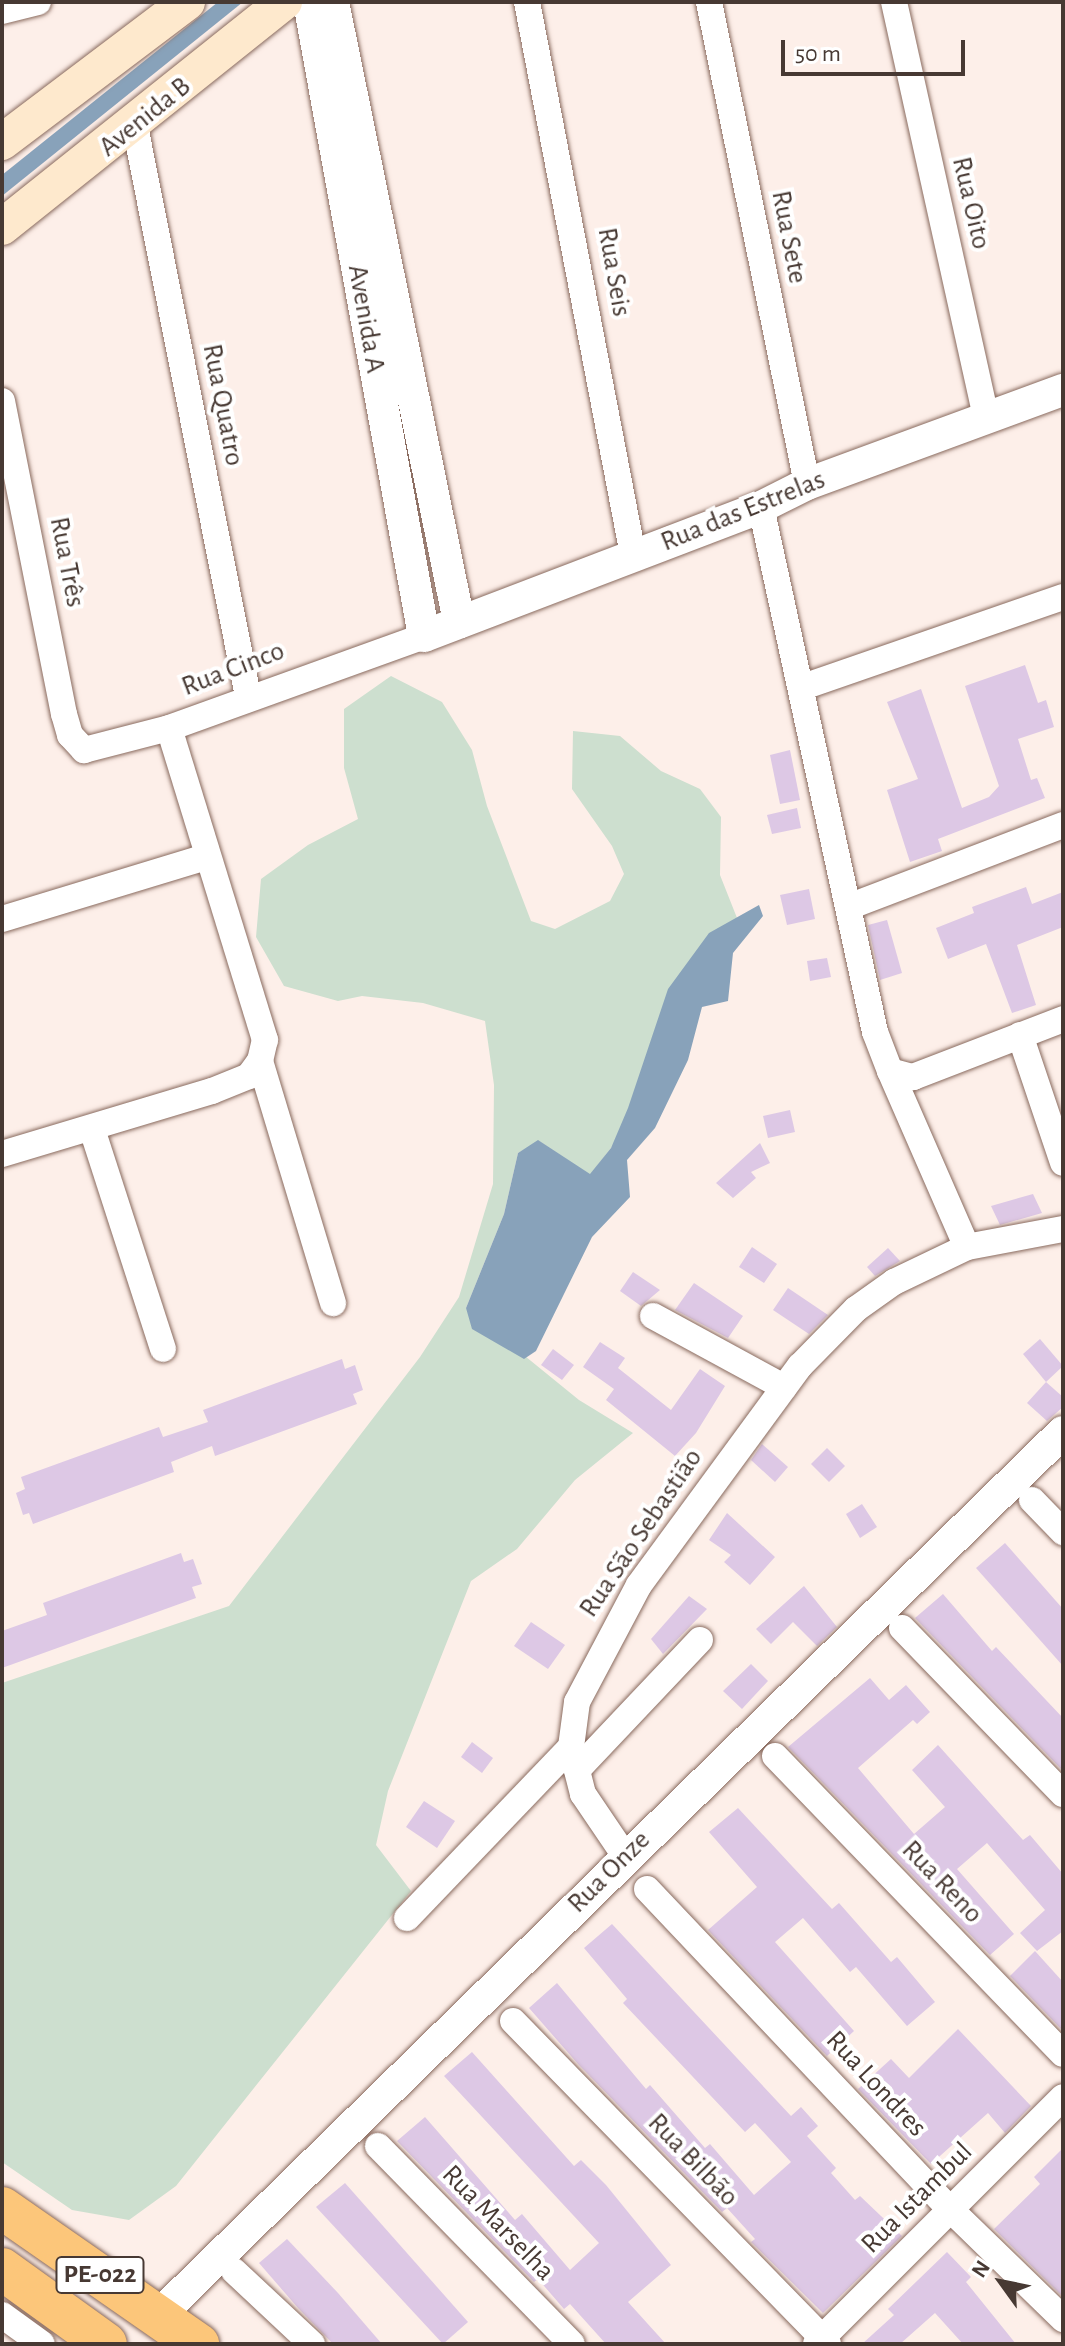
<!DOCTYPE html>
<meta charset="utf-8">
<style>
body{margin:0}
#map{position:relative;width:1065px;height:2346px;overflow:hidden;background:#fdefe9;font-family:"Alegreya Sans",sans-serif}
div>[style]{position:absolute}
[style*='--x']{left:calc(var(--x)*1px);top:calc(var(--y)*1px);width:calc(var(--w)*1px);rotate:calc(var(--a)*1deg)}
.green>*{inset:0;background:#cddfcf}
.water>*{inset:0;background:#88a2ba}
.building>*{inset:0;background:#ddc8e5}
.roads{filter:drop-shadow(0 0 2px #896a5e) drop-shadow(0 0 2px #896a5e)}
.minor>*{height:26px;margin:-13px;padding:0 13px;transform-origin:13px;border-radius:13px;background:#fff}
.tertiary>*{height:32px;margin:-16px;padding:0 16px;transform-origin:16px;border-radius:16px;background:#fff}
.secondary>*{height:36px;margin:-18px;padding:0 18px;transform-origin:18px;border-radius:18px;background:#fee9cd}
.trunk>*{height:42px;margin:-21px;padding:0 21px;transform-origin:21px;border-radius:21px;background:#fcc67a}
span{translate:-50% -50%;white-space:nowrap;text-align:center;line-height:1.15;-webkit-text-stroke:8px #fff;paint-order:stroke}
.shield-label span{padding:2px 6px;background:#fff;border:2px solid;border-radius:6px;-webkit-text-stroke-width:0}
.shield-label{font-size:26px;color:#473933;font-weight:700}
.street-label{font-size:28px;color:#473933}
.frame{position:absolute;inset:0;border:4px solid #473933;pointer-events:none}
.north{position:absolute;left:961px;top:2242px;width:80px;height:80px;-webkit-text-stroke:6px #fff;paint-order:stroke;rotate:303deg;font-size:22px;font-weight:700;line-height:32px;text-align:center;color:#473933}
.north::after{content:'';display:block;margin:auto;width:28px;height:36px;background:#473933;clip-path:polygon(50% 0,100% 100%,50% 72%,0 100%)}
.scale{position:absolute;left:781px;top:40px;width:184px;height:36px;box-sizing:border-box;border:4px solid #473933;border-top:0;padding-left:10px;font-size:24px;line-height:28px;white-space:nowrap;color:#473933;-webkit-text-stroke:6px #fff;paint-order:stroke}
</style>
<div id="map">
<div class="green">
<div style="clip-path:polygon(391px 676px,442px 702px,472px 750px,487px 806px,531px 921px,555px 929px,610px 901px,624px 874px,612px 846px,572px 789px,573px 731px,620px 736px,661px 771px,700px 789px,721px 817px,720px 875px,739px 923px,611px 1148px,590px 1175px,539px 1141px,518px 1153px,504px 1214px,466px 1308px,579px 1400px,633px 1433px,575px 1480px,517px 1549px,471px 1581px,388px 1791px,376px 1845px,411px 1891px,176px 2186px,129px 2220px,72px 2210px,2px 2162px,2px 1683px,229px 1606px,420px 1357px,459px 1297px,493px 1184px,494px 1085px,485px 1021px,423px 1003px,362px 996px,338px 1001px,284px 986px,256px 937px,261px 879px,308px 845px,358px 819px,344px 768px,344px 709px)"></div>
</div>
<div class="water">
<div style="clip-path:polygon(218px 2px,243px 2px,2px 196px,2px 175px)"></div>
<div style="clip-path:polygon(759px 905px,763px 916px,733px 953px,728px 1001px,702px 1007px,688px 1060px,655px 1128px,627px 1160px,630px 1197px,592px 1237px,536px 1351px,524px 1359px,472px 1329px,466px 1308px,504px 1214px,518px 1153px,538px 1140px,590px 1174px,611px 1148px,628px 1108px,668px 989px,709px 933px)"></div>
</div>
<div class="building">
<div style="clip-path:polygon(1025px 665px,1038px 703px,1046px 700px,1054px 727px,1018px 739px,1031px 780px,1037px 778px,1045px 798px,938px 839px,942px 851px,910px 862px,887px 790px,918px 779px,887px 702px,921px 689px,962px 808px,989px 797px,999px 786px,965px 686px)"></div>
<div style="clip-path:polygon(790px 750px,800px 800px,780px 804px,770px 755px)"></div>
<div style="clip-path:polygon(797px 808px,801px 828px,772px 834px,767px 815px)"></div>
<div style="clip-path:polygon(1026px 887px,1032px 904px,1063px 892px,1063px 927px,1017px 945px,1036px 1005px,1012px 1013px,986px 944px,948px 959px,936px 928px,974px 913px,972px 907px)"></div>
<div style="clip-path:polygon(809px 889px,815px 919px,787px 925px,780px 895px)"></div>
<div style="clip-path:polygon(887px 920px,902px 973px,880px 980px,868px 925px)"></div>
<div style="clip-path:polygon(827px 958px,831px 977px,810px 981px,807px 961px)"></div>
<div style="clip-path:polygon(790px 1110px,795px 1132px,768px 1138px,763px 1116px)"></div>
<div style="clip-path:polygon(760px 1143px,770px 1163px,751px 1172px,756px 1178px,733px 1198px,716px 1183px)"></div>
<div style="clip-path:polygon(1033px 1194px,1042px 1213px,1000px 1225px,991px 1206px)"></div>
<div style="clip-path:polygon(752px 1247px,777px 1264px,764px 1283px,739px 1267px)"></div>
<div style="clip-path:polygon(888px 1248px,900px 1261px,875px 1276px,867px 1267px)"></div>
<div style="clip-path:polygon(633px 1272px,660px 1290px,641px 1306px,620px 1291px)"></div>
<div style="clip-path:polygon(694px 1283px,743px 1316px,728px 1338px,675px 1310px)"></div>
<div style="clip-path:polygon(788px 1288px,828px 1315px,809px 1334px,773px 1310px)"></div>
<div style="clip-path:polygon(1040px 1339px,1063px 1366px,1046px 1382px,1023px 1354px)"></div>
<div style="clip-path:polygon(600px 1342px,625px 1358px,618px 1368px,671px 1410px,700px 1369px,725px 1386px,696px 1433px,675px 1456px,606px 1400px,614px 1389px,583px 1367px)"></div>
<div style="clip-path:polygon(553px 1349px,574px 1365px,562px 1380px,541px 1365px)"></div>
<div style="clip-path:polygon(342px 1359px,345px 1369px,355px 1365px,363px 1390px,353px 1394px,357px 1404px,215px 1456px,212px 1446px,171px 1462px,174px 1472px,33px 1524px,29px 1513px,23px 1515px,16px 1493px,25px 1489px,21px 1477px,159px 1427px,163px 1437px,208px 1422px,203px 1410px)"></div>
<div style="clip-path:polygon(1046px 1382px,1063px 1397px,1063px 1407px,1047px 1421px,1027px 1403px)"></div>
<div style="clip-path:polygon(762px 1444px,788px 1467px,775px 1482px,751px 1460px)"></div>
<div style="clip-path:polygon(827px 1448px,845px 1466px,829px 1482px,811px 1464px)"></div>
<div style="clip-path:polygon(862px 1504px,877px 1527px,860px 1538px,846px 1514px)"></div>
<div style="clip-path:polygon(727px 1513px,775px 1557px,750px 1585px,724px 1562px,731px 1555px,709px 1540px)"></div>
<div style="clip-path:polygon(1005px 1543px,1063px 1609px,1063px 1666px,976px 1568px)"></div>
<div style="clip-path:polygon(181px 1553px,184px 1562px,193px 1559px,202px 1584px,192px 1587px,196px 1598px,2px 1668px,2px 1631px,47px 1615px,43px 1603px)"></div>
<div style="clip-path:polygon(804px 1586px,837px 1627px,817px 1646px,793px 1622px,771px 1644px,756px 1629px)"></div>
<div style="clip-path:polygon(943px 1594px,992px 1651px,996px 1647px,1063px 1718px,1063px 1771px,915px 1618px)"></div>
<div style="clip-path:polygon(689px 1596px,707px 1609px,663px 1654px,651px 1639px)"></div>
<div style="clip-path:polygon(531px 1622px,565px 1645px,548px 1669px,514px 1646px)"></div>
<div style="clip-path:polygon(751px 1664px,768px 1681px,742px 1709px,723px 1691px)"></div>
<div style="clip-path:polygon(870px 1678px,889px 1700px,906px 1685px,930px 1712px,917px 1724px,913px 1720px,858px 1768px,914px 1834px,945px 1807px,912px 1770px,938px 1745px,1023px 1840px,1030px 1835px,1063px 1874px,1063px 1931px,1037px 1951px,1020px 1933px,1045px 1910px,987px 1843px,957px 1869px,1014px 1934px,990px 1955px,788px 1747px)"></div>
<div style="clip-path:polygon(472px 1742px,493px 1758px,482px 1773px,461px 1757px)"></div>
<div style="clip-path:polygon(424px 1801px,455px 1821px,437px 1848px,406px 1827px)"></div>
<div style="clip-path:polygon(738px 1808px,832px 1909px,839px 1903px,891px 1962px,897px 1957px,935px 2002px,907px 2026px,856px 1967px,850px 1972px,803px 1918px,775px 1942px,854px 2031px,827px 2056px,708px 1930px,757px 1887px,709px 1832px)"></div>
<div style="clip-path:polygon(612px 1924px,791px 2116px,801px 2107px,818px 2126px,807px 2136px,836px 2168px,831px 2173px,855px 2200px,860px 2196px,902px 2236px,823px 2313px,751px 2242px,755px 2239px,727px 2208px,722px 2212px,578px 2064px,529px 2008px,557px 1983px,646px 2089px,650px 2085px,705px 2148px,710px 2144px,754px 2195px,791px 2162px,755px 2123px,745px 2132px,623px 2003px,627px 1999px,584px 1948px)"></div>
<div style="clip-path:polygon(1035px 1951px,1063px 1982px,1063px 2031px,1010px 1976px)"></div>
<div style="clip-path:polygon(958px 2029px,1031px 2106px,1005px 2133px,988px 2113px,931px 2164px,858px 2089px,891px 2059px,909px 2078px)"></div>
<div style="clip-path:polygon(472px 2052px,574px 2166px,581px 2160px,606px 2185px,671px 2265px,628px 2302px,666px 2344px,606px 2344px,570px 2304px,564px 2309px,538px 2279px,534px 2282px,397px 2141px,425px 2117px,515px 2220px,522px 2214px,570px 2270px,599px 2243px,444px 2076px)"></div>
<div style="clip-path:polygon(1063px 2148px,1063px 2297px,994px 2229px,1040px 2184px,1034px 2177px)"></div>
<div style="clip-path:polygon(345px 2183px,468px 2322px,443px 2344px,316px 2207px)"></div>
<div style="clip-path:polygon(287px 2239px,338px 2293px,382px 2344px,333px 2344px,298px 2308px,259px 2263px)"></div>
<div style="clip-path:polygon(947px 2252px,971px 2277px,966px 2282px,1016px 2344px,963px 2344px,935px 2313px,900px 2344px,862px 2344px,894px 2315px,888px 2309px)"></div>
</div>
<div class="roads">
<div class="minor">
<div style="--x:527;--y:2;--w:563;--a:79.15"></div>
<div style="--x:709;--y:2;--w:492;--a:78.5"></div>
<div style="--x:894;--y:2;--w:426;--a:77.5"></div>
<div style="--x:2;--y:11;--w:37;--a:-14"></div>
<div style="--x:135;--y:126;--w:581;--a:78.79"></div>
<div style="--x:2;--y:401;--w:319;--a:78.8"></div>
<div style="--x:64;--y:714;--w:22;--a:74"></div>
<div style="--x:70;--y:735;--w:21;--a:47"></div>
<div style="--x:84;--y:750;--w:88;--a:-14.5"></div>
<div style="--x:169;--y:728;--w:271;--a:-19.8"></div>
<div style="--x:761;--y:507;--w:537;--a:77.75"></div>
<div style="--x:875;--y:1032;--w:42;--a:69"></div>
<div style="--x:890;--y:1071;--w:24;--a:15"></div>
<div style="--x:913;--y:1077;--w:161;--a:-21.1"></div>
<div style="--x:803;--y:687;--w:275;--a:-19.1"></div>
<div style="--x:851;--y:906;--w:227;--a:-20.9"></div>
<div style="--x:2;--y:919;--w:213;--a:-16.9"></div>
<div style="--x:1020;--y:1035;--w:135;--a:71.4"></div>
<div style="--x:260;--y:1061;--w:253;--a:73.2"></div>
<div style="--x:890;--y:1071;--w:192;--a:66.4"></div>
<div style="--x:92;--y:1129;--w:231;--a:72.1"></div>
<div style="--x:2;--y:1154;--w:219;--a:-16.7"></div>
<div style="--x:212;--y:1091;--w:40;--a:-22"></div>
<div style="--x:249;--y:1076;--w:19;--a:-54"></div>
<div style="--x:260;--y:1061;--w:22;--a:-77"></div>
<div style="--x:265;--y:1040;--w:326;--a:-107.1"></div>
<div style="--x:653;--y:1316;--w:149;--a:28.5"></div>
<div style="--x:1032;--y:1500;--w:45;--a:45.9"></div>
<div style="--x:902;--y:1628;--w:231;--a:45.9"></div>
<div style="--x:775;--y:1756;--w:414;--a:46"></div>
<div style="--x:577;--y:1770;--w:179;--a:-46.6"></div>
<div style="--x:625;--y:1856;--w:75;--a:-124.1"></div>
<div style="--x:583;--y:1794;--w:49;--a:-104.3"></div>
<div style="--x:571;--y:1747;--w:45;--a:-82.4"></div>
<div style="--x:577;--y:1702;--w:132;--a:-62.1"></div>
<div style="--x:639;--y:1585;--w:272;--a:-53.7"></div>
<div style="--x:800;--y:1366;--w:80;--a:-45.5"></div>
<div style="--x:856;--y:1309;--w:47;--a:-35.4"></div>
<div style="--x:894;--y:1282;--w:81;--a:-25.6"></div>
<div style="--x:967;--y:1247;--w:98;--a:-10.6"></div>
<div style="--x:647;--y:1889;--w:441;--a:46.6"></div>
<div style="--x:950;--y:2209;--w:158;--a:44.2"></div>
<div style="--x:407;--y:1918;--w:237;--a:-46.2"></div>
<div style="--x:513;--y:2021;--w:451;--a:45.7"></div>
<div style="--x:378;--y:2146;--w:277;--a:45.6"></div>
<div style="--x:234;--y:2271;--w:107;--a:43.1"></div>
<div style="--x:2;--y:2315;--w:49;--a:35.9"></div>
<div style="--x:816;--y:2344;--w:349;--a:-45"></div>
</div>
<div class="tertiary">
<div style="--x:309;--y:2;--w:644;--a:79.72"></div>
<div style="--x:424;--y:636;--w:361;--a:-20.9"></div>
<div style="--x:761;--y:507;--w:51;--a:-26.6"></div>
<div style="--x:807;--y:484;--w:273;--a:-20.2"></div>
<div style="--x:333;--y:2;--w:633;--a:78.51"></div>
<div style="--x:158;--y:2316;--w:1265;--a:-44.33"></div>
</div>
<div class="secondary">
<div style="--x:2;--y:142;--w:232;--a:-37.1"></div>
<div style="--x:2;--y:227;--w:361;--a:-38.6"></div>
</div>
<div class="trunk">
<div style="--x:2;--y:2208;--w:239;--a:34.8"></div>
<div style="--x:2;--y:2269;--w:128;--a:35.8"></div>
</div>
</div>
<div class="shield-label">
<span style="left:100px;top:2275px">PE-022</span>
</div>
<div class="street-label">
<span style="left:145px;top:117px;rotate:-39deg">Avenida B</span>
<span style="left:971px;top:203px;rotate:77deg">Rua Oito</span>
<span style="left:789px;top:237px;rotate:79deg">Rua Sete</span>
<span style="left:614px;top:272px;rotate:80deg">Rua Seis</span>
<span style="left:366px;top:319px;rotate:80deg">Avenida A</span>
<span style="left:223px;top:405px;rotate:79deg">Rua Quatro</span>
<span style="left:743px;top:511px;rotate:-22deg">Rua das Estrelas</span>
<span style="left:67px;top:562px;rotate:79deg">Rua Três</span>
<span style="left:233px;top:669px;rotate:-21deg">Rua Cinco</span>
<span style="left:641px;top:1533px;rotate:-56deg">Rua São Sebastião</span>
<span style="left:609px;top:1872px;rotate:-45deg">Rua Onze</span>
<span style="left:942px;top:1882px;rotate:46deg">Rua Reno</span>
<span style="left:876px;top:2084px;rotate:47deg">Rua Londres</span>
<span style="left:693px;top:2160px;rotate:46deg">Rua Bilbão</span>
<span style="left:917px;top:2198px;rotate:-45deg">Rua Istambul</span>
<span style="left:498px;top:2223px;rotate:46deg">Rua Marselha</span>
</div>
<div class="frame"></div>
<div class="north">N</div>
<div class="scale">50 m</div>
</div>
